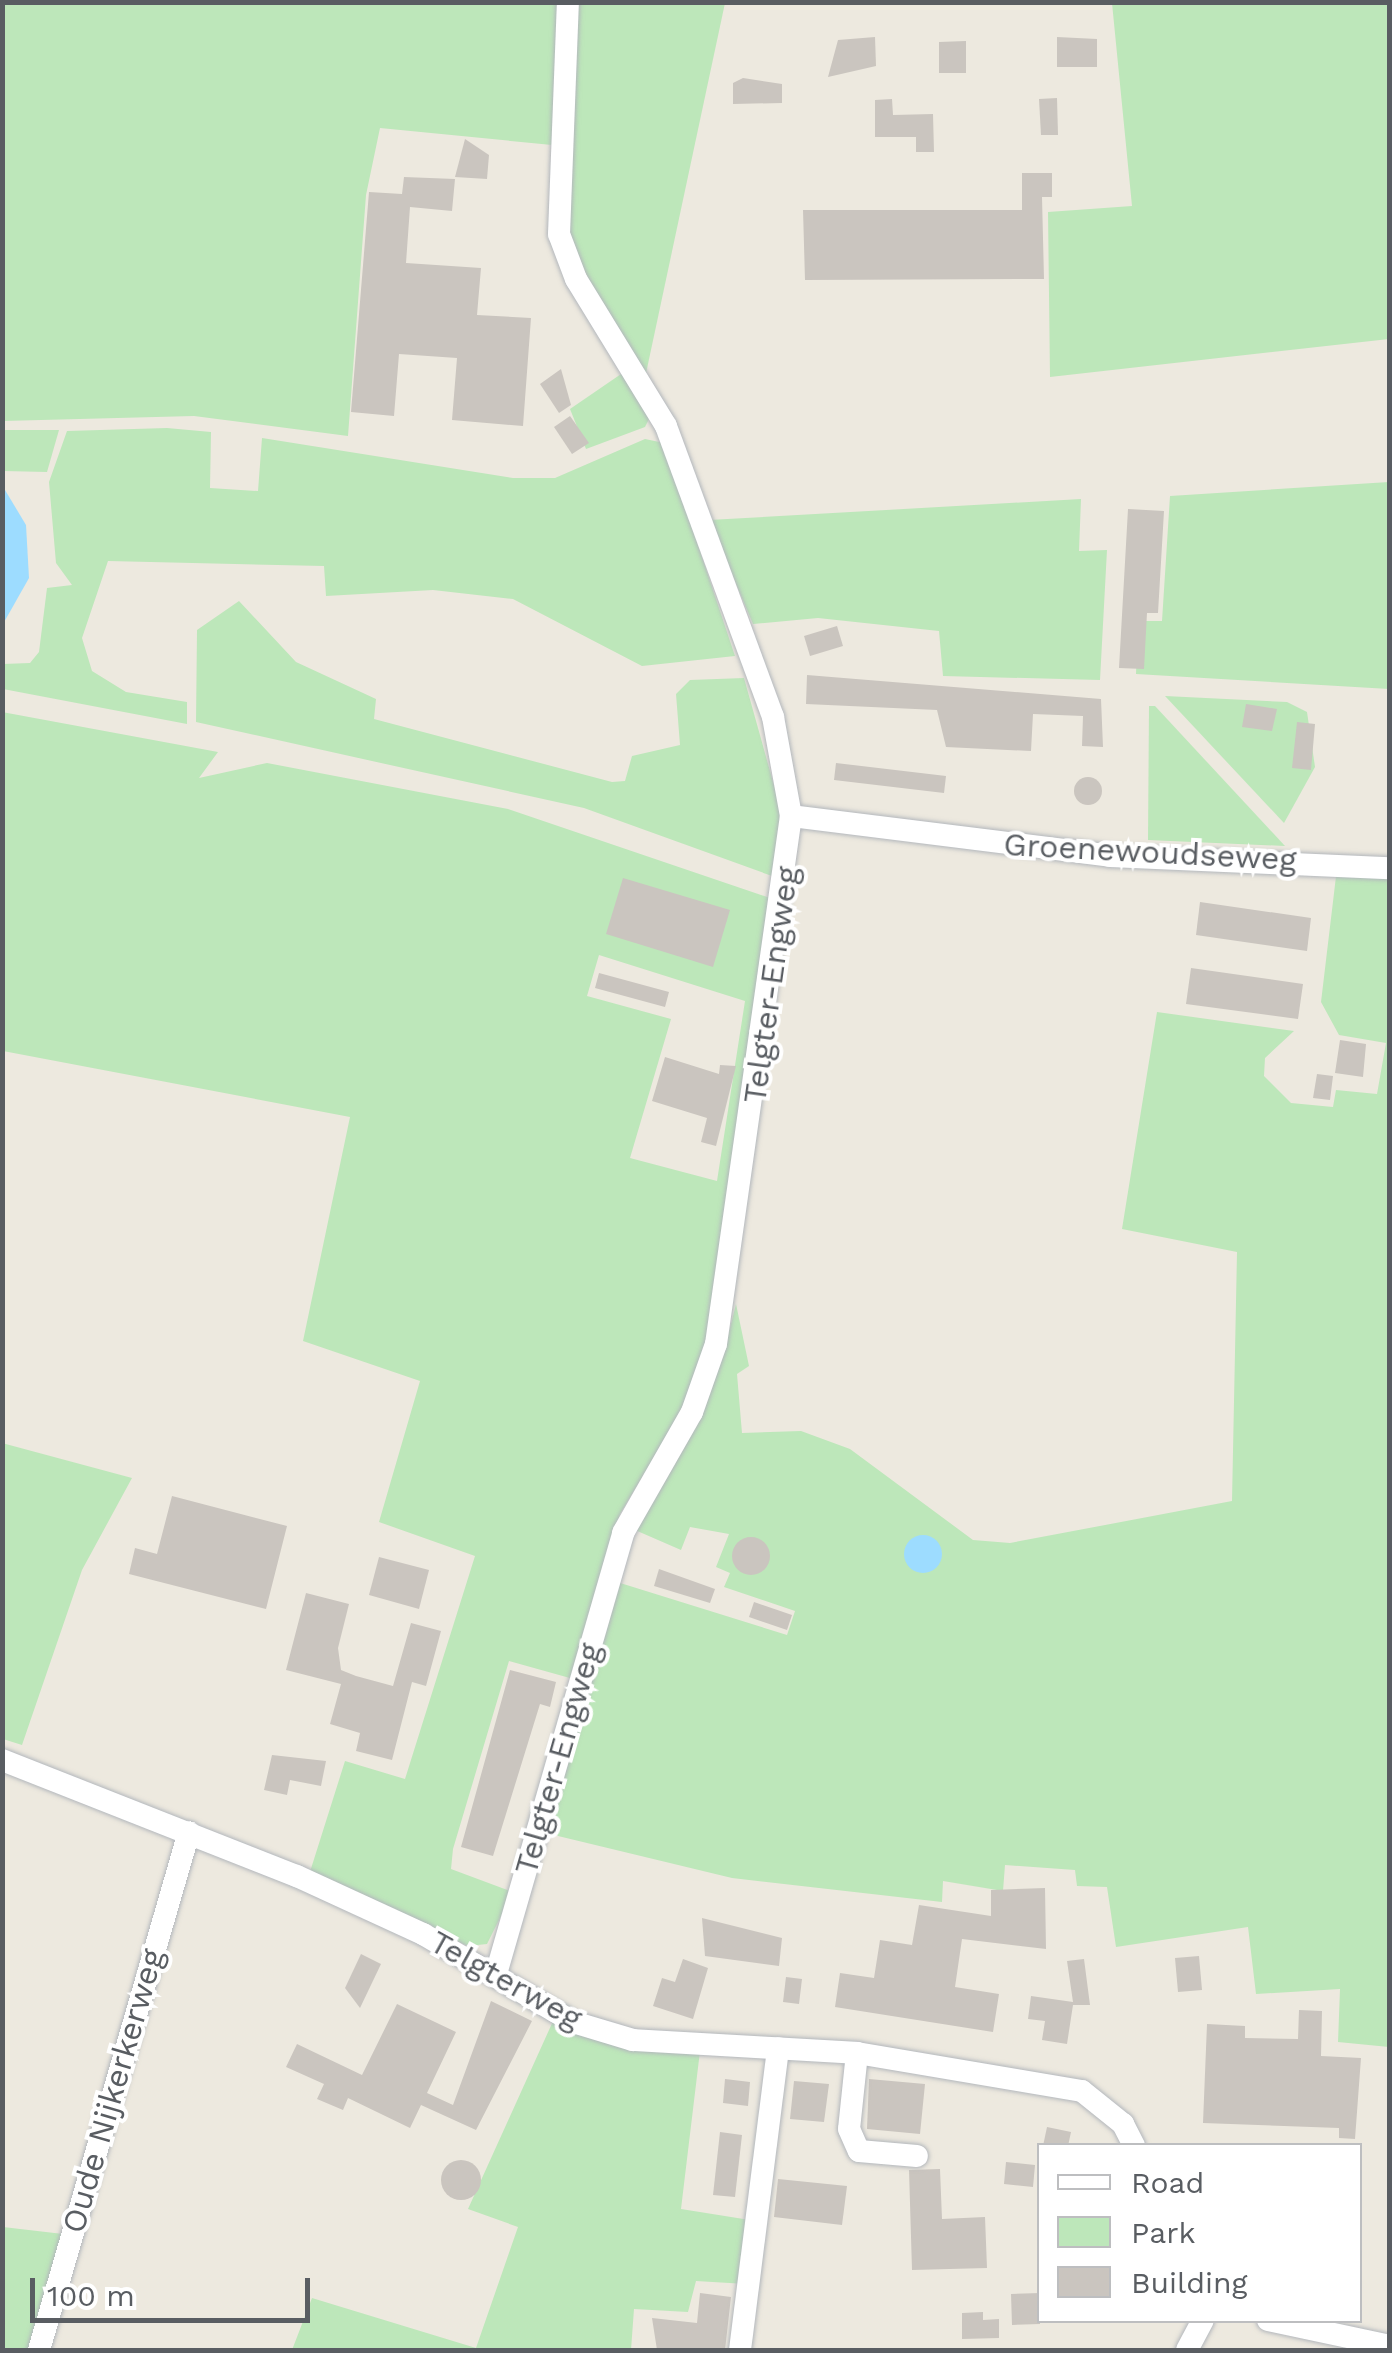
<!DOCTYPE html>
<style>
body{margin:0}
#map{position:relative;width:1392px;height:2353px;overflow:hidden;background:#ede9df;font-family:"Work Sans",sans-serif}
div>[style]{position:absolute}
[style*='--x']{left:calc(var(--x)*1px);top:calc(var(--y)*1px);width:calc(var(--w)*1px);rotate:calc(var(--a)*1deg)}
.green>*{inset:0;background:#bde7ba}
.water>*{inset:0;background:#9ddcff}
.round{border-radius:50%}
.building>*{inset:0;background:#cac5bf}
.roads{filter:drop-shadow(0 0 2px #b3b7bc) drop-shadow(0 0 2px #b3b7bc)}
.street>*{height:22px;margin:-11px;padding:0 11px;transform-origin:11px;border-radius:11px;background:#fff}
span{translate:-50% -50%;white-space:nowrap;text-align:center;line-height:1.15;-webkit-text-stroke:8px #fff;paint-order:stroke}
.street-label{font-size:32px;color:#595d62}
.frame{position:absolute;inset:0;border:5px solid #595d62;pointer-events:none}
.legend{position:absolute;left:1037px;top:2143px;width:325px;height:180px;box-sizing:border-box;background:#fff;border:2px solid #bdbec0;margin:0;padding:12px 18px;list-style:none;font-size:30px;color:#595d62}
.legend li{display:flex;align-items:center;gap:20px;height:50px}
.legend b{width:50px;border:2px solid #bdbec0}
.scale{position:absolute;left:30px;top:2278px;width:280px;height:45px;box-sizing:border-box;border:5px solid #595d62;border-top:0;padding-left:12px;font-size:30px;line-height:35px;white-space:nowrap;color:#595d62;-webkit-text-stroke:8px #fff;paint-order:stroke}
</style>
<div id="map">
<div class="green">
<div style="clip-path:polygon(2px 3px,558px 3px,552px 145px,380px 128px,366px 195px,348px 436px,194px 416px,3px 421px)"></div>
<div style="clip-path:polygon(576px 3px,725px 3px,645px 378px,574px 259px,565px 224px)"></div>
<div style="clip-path:polygon(1112px 3px,1389px 3px,1389px 339px,1050px 377px,1048px 212px,1132px 206px)"></div>
<div style="clip-path:polygon(624px 372px,650px 417px,645px 427px,586px 449px,570px 409px)"></div>
<div style="clip-path:polygon(167px 428px,211px 432px,210px 488px,258px 491px,262px 438px,513px 478px,555px 478px,645px 439px,664px 443px,735px 656px,642px 666px,513px 599px,433px 590px,326px 596px,324px 566px,108px 561px,82px 638px,92px 671px,126px 692px,187px 702px,187px 724px,3px 689px,3px 664px,30px 663px,39px 652px,47px 588px,72px 585px,56px 563px,49px 482px,67px 431px)"></div>
<div style="clip-path:polygon(3px 430px,59px 430px,47px 472px,3px 471px)"></div>
<div style="clip-path:polygon(1389px 482px,1389px 689px,1136px 674px,1138px 621px,1162px 621px,1170px 496px)"></div>
<div style="clip-path:polygon(1081px 499px,1079px 551px,1107px 550px,1100px 680px,943px 676px,939px 631px,818px 618px,753px 624px,709px 520px)"></div>
<div style="clip-path:polygon(239px 601px,296px 662px,376px 699px,374px 719px,612px 782px,625px 781px,632px 756px,680px 745px,676px 694px,690px 680px,744px 678px,782px 814px,772px 876px,584px 808px,196px 722px,197px 630px)"></div>
<div style="clip-path:polygon(1165px 696px,1287px 702px,1307px 712px,1315px 767px,1284px 823px)"></div>
<div style="clip-path:polygon(1149px 706px,1155px 706px,1285px 846px,1148px 840px)"></div>
<div style="clip-path:polygon(evenodd,2px 712px,218px 752px,199px 778px,267px 763px,508px 809px,776px 900px,719px 1305px,687px 1402px,620px 1514px,577px 1680px,509px 1661px,453px 1849px,451px 1869px,513px 1892px,487px 1944px,468px 1946px,309px 1875px,345px 1761px,405px 1779px,475px 1556px,379px 1522px,420px 1381px,303px 1341px,350px 1117px,3px 1051px,2px 712px,599px 955px,745px 1001px,717px 1181px,630px 1158px,671px 1019px,587px 996px,599px 955px)"></div>
<div style="clip-path:polygon(1337px 868px,1389px 873px,1389px 2047px,1338px 2042px,1340px 1989px,1256px 1994px,1248px 1927px,1116px 1947px,1107px 1887px,1077px 1886px,1075px 1870px,1005px 1865px,1003px 1891px,943px 1881px,942px 1902px,732px 1878px,558px 1836px,549px 1828px,617px 1582px,787px 1635px,795px 1611px,724px 1587px,730px 1573px,716px 1567px,729px 1534px,690px 1527px,681px 1550px,635px 1530px,725px 1348px,736px 1304px,749px 1366px,737px 1374px,742px 1433px,801px 1431px,850px 1449px,973px 1540px,1010px 1543px,1232px 1501px,1237px 1252px,1122px 1229px,1157px 1012px,1294px 1031px,1265px 1058px,1264px 1076px,1291px 1103px,1333px 1107px,1336px 1090px,1377px 1094px,1386px 1043px,1339px 1035px,1321px 1002px)"></div>
<div style="clip-path:polygon(2px 1443px,132px 1478px,82px 1570px,22px 1745px,3px 1739px)"></div>
<div style="clip-path:polygon(554px 2019px,700px 2051px,681px 2209px,756px 2221px,746px 2284px,696px 2281px,688px 2312px,634px 2309px,631px 2350px,292px 2350px,312px 2298px,476px 2348px,518px 2227px,468px 2209px)"></div>
<div style="clip-path:polygon(3px 2227px,63px 2234px,29px 2350px,3px 2350px)"></div>
</div>
<div class="water">
<div style="clip-path:polygon(2px 485px,26px 525px,29px 578px,3px 624px)"></div>
<div class="round" style="left:904px;top:1535px;width:38px;height:38px"></div>
</div>
<div class="building">
<div style="clip-path:polygon(875px 37px,876px 66px,828px 77px,838px 40px)"></div>
<div style="clip-path:polygon(1057px 37px,1097px 39px,1097px 67px,1057px 67px)"></div>
<div style="clip-path:polygon(966px 41px,966px 73px,939px 73px,939px 42px)"></div>
<div style="clip-path:polygon(743px 78px,782px 84px,782px 103px,733px 104px,733px 83px)"></div>
<div style="clip-path:polygon(1057px 98px,1058px 135px,1041px 135px,1039px 99px)"></div>
<div style="clip-path:polygon(892px 99px,893px 115px,933px 114px,934px 152px,916px 152px,916px 137px,875px 137px,875px 100px)"></div>
<div style="clip-path:polygon(465px 139px,489px 155px,487px 179px,455px 177px)"></div>
<div style="clip-path:polygon(1022px 173px,1052px 173px,1052px 197px,1042px 197px,1044px 279px,805px 280px,803px 210px,1022px 210px)"></div>
<div style="clip-path:polygon(404px 177px,455px 179px,452px 211px,410px 207px,406px 263px,481px 268px,477px 315px,531px 318px,523px 426px,452px 420px,457px 358px,399px 354px,394px 416px,351px 412px,369px 192px,402px 194px)"></div>
<div style="clip-path:polygon(561px 369px,571px 405px,559px 413px,540px 384px)"></div>
<div style="clip-path:polygon(570px 416px,589px 443px,572px 454px,554px 427px)"></div>
<div style="clip-path:polygon(1128px 509px,1164px 511px,1158px 613px,1147px 613px,1144px 669px,1119px 668px)"></div>
<div style="clip-path:polygon(837px 626px,843px 646px,810px 656px,804px 636px)"></div>
<div style="clip-path:polygon(807px 675px,1101px 699px,1103px 747px,1082px 746px,1083px 716px,1033px 714px,1031px 751px,946px 747px,937px 710px,806px 704px)"></div>
<div style="clip-path:polygon(1246px 704px,1277px 709px,1272px 731px,1242px 727px)"></div>
<div style="clip-path:polygon(1297px 722px,1315px 724px,1311px 770px,1292px 768px)"></div>
<div style="clip-path:polygon(836px 763px,946px 776px,944px 793px,834px 780px)"></div>
<div class="round" style="left:1074px;top:777px;width:28px;height:28px"></div>
<div style="clip-path:polygon(623px 878px,730px 910px,713px 967px,606px 934px)"></div>
<div style="clip-path:polygon(1200px 902px,1311px 918px,1307px 951px,1196px 935px)"></div>
<div style="clip-path:polygon(1191px 968px,1303px 984px,1298px 1019px,1186px 1004px)"></div>
<div style="clip-path:polygon(599px 973px,669px 992px,665px 1007px,595px 988px)"></div>
<div style="clip-path:polygon(1340px 1040px,1366px 1044px,1363px 1077px,1335px 1073px)"></div>
<div style="clip-path:polygon(665px 1057px,719px 1074px,720px 1065px,736px 1066px,716px 1146px,701px 1142px,707px 1118px,652px 1101px)"></div>
<div style="clip-path:polygon(1317px 1074px,1333px 1076px,1330px 1100px,1313px 1098px)"></div>
<div style="clip-path:polygon(172px 1496px,287px 1526px,266px 1609px,129px 1574px,135px 1548px,157px 1554px)"></div>
<div class="round" style="left:732px;top:1537px;width:38px;height:38px"></div>
<div style="clip-path:polygon(379px 1557px,429px 1570px,419px 1609px,369px 1595px)"></div>
<div style="clip-path:polygon(659px 1569px,715px 1589px,710px 1603px,654px 1586px)"></div>
<div style="clip-path:polygon(306px 1593px,349px 1604px,338px 1648px,341px 1670px,356px 1676px,393px 1686px,411px 1623px,441px 1631px,426px 1686px,412px 1682px,392px 1760px,356px 1751px,360px 1733px,330px 1724px,341px 1684px,286px 1670px)"></div>
<div style="clip-path:polygon(754px 1602px,792px 1615px,787px 1630px,749px 1617px)"></div>
<div style="clip-path:polygon(510px 1670px,556px 1682px,550px 1707px,540px 1704px,493px 1856px,461px 1847px)"></div>
<div style="clip-path:polygon(272px 1755px,326px 1761px,321px 1786px,290px 1780px,287px 1795px,264px 1790px)"></div>
<div style="clip-path:polygon(1045px 1888px,1046px 1949px,962px 1939px,955px 1987px,999px 1994px,993px 2032px,835px 2007px,840px 1973px,874px 1978px,880px 1940px,912px 1945px,919px 1905px,991px 1916px,991px 1890px)"></div>
<div style="clip-path:polygon(702px 1918px,782px 1938px,779px 1966px,705px 1956px)"></div>
<div style="clip-path:polygon(361px 1954px,381px 1964px,360px 2008px,345px 1988px)"></div>
<div style="clip-path:polygon(1199px 1956px,1202px 1990px,1178px 1992px,1175px 1958px)"></div>
<div style="clip-path:polygon(683px 1959px,708px 1968px,693px 2019px,653px 2006px,662px 1978px,675px 1982px)"></div>
<div style="clip-path:polygon(1084px 1959px,1090px 2005px,1073px 2005px,1067px 2044px,1042px 2040px,1045px 2021px,1028px 2019px,1031px 1996px,1073px 2002px,1067px 1961px)"></div>
<div style="clip-path:polygon(786px 1977px,802px 1979px,799px 2004px,783px 2002px)"></div>
<div style="clip-path:polygon(491px 2001px,532px 2021px,476px 2130px,421px 2105px,410px 2128px,348px 2098px,343px 2110px,317px 2099px,324px 2084px,286px 2067px,297px 2044px,362px 2075px,397px 2004px,456px 2032px,427px 2093px,453px 2105px)"></div>
<div style="clip-path:polygon(1299px 2010px,1322px 2011px,1321px 2056px,1361px 2058px,1355px 2139px,1339px 2138px,1339px 2128px,1203px 2123px,1207px 2024px,1245px 2026px,1245px 2038px,1298px 2039px)"></div>
<div style="clip-path:polygon(725px 2079px,750px 2082px,748px 2106px,723px 2103px)"></div>
<div style="clip-path:polygon(869px 2079px,925px 2084px,920px 2134px,867px 2129px)"></div>
<div style="clip-path:polygon(794px 2081px,829px 2084px,824px 2122px,790px 2119px)"></div>
<div style="clip-path:polygon(1047px 2127px,1071px 2132px,1068px 2146px,1043px 2146px)"></div>
<div style="clip-path:polygon(720px 2132px,742px 2135px,735px 2197px,713px 2195px)"></div>
<div class="round" style="left:441px;top:2160px;width:40px;height:40px"></div>
<div style="clip-path:polygon(1006px 2162px,1035px 2165px,1033px 2187px,1004px 2184px)"></div>
<div style="clip-path:polygon(940px 2169px,942px 2219px,985px 2217px,987px 2268px,912px 2270px,909px 2170px)"></div>
<div style="clip-path:polygon(778px 2179px,847px 2186px,842px 2225px,774px 2217px)"></div>
<div style="clip-path:polygon(700px 2293px,731px 2297px,725px 2350px,657px 2350px,652px 2318px,697px 2323px)"></div>
<div style="clip-path:polygon(1040px 2293px,1040px 2324px,1012px 2325px,1011px 2294px)"></div>
<div style="clip-path:polygon(983px 2312px,983px 2320px,999px 2319px,999px 2338px,962px 2339px,962px 2313px)"></div>
</div>
<div class="roads">
<div class="street">
<div style="--x:791;--y:816;--w:321;--a:7.1"></div>
<div style="--x:1110;--y:856;--w:280;--a:2.5"></div>
<div style="--x:2;--y:1760;--w:317;--a:21.5"></div>
<div style="--x:297;--y:1876;--w:139;--a:24.7"></div>
<div style="--x:423;--y:1934;--w:174;--a:30.4"></div>
<div style="--x:573;--y:2022;--w:63;--a:16.7"></div>
<div style="--x:633;--y:2040;--w:224;--a:3.3"></div>
<div style="--x:857;--y:2053;--w:228;--a:9.6"></div>
<div style="--x:1082;--y:2091;--w:53;--a:38.8"></div>
<div style="--x:1123;--y:2124;--w:25;--a:63"></div>
<div style="--x:496;--y:1974;--w:459;--a:-73.9"></div>
<div style="--x:623;--y:1533;--w:139;--a:-60.3"></div>
<div style="--x:692;--y:1412;--w:72;--a:-70.6"></div>
<div style="--x:716;--y:1344;--w:533;--a:-81.92"></div>
<div style="--x:791;--y:816;--w:101;--a:-100.3"></div>
<div style="--x:773;--y:717;--w:310;--a:-110.2"></div>
<div style="--x:666;--y:426;--w:172;--a:-121.5"></div>
<div style="--x:576;--y:279;--w:48;--a:-110.7"></div>
<div style="--x:559;--y:234;--w:232;--a:-87.8"></div>
<div style="--x:857;--y:2053;--w:76;--a:96"></div>
<div style="--x:849;--y:2129;--w:24;--a:66"></div>
<div style="--x:859;--y:2151;--w:58;--a:4.9"></div>
<div style="--x:1268;--y:2320;--w:125;--a:12"></div>
<div style="--x:39;--y:2350;--w:539;--a:-73.85"></div>
<div style="--x:740;--y:2350;--w:304;--a:-82.8"></div>
<div style="--x:1187;--y:2350;--w:34;--a:-62"></div>
</div>
</div>
<div class="street-label">
<span style="left:1150px;top:852px;rotate:3deg">Groenewoudseweg</span>
<span style="left:771px;top:985px;rotate:-82deg">Telgter-Engweg</span>
<span style="left:558px;top:1759px;rotate:-74deg">Telgter-Engweg</span>
<span style="left:506px;top:1980px;rotate:29deg">Telgterweg</span>
<span style="left:113px;top:2091px;rotate:-74deg">Oude Nijkerkerweg</span>
</div>
<div class="frame"></div>
<ul class="legend">
<li><b style="height:12px;background:#fff"></b>Road</li>
<li><b style="height:28px;background:#bde7ba"></b>Park</li>
<li><b style="height:28px;background:#cac5bf"></b>Building</li>
</ul>
<div class="scale">100 m</div>
</div>
